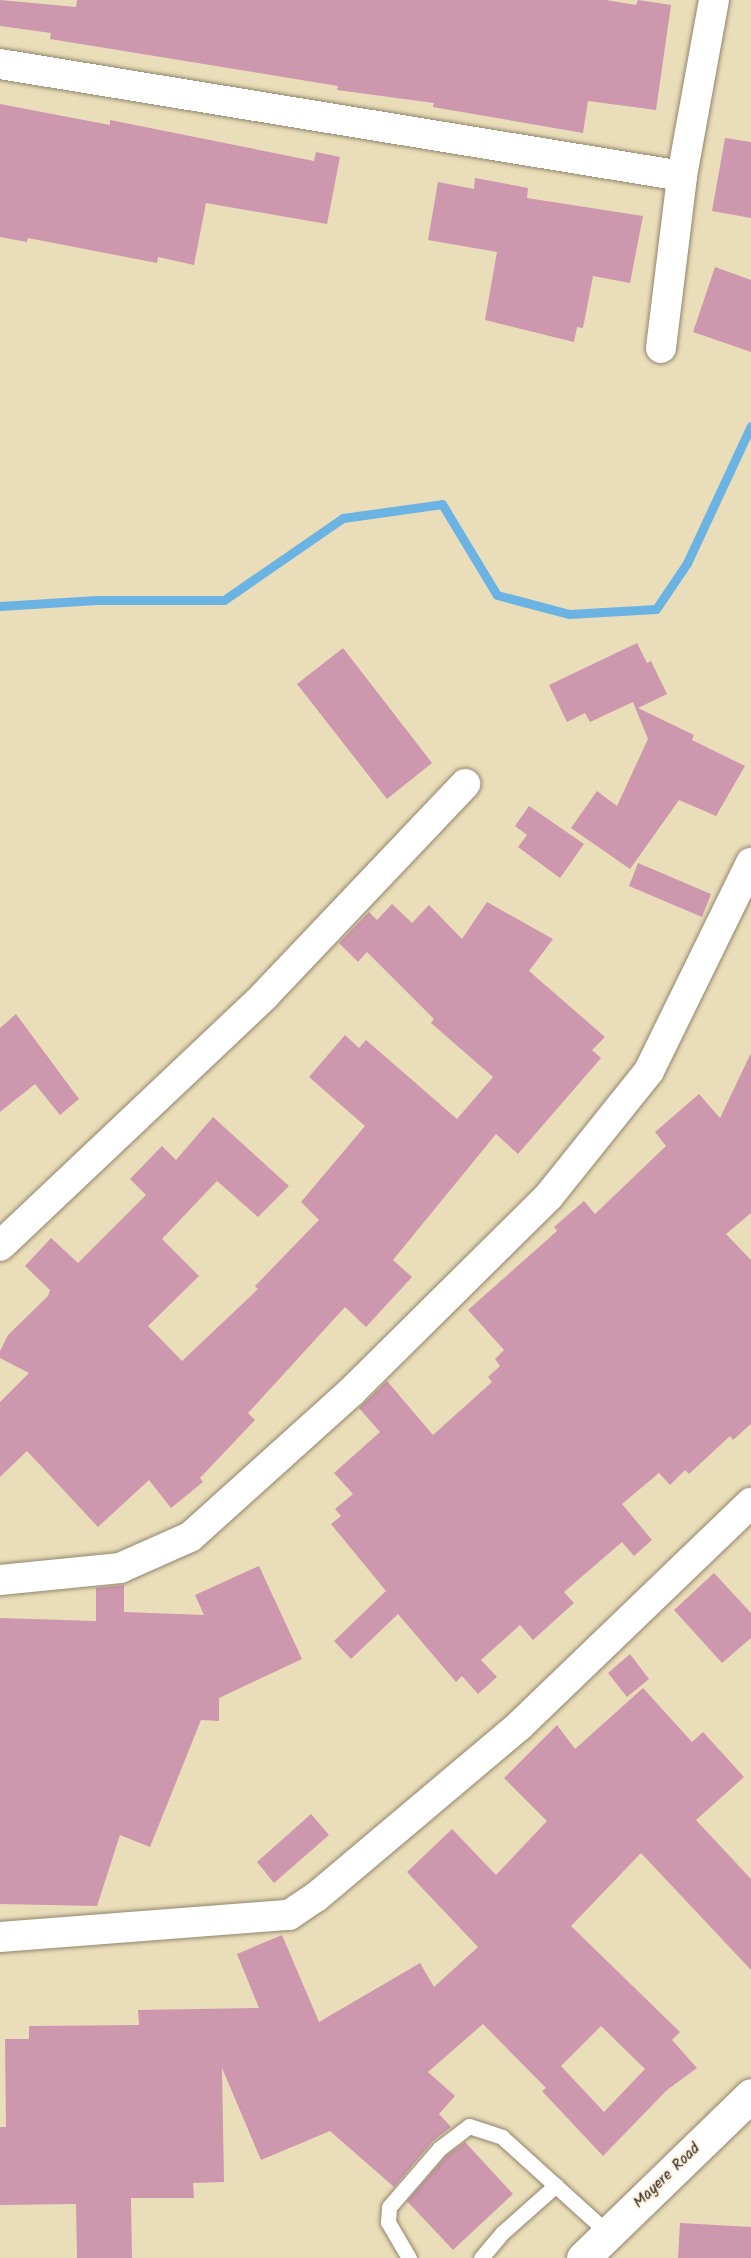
<!DOCTYPE html>
<style>
body{margin:0}
#map{position:relative;width:751px;height:2258px;overflow:hidden;background:#eadeba;font-family:Kalam,sans-serif}
div>[style]{position:absolute}
[style*='--x']{left:calc(var(--x)*1px);top:calc(var(--y)*1px);width:calc(var(--w)*1px);rotate:calc(var(--a)*1deg)}
.stream>*{height:9px;margin:-4.5px;padding:0 4.5px;transform-origin:4.5px;border-radius:4.5px;background:#6ab3e2}
.building>*{inset:0;background:#cd97ae}
.roads{filter:drop-shadow(0 0 2px #92846c) drop-shadow(0 0 2px #92846c)}
.service>*{height:15px;margin:-7.5px;padding:0 7.5px;transform-origin:7.5px;border-radius:7.5px;background:#fff}
.minor>*{height:30px;margin:-15px;padding:0 15px;transform-origin:15px;border-radius:15px;background:#fff}
.tertiary>*{height:33px;margin:-16.5px;padding:0 16.5px;transform-origin:16.5px;border-radius:16.5px;background:#fff}
span{translate:-50% -50%;white-space:nowrap;text-align:center;line-height:1.15;-webkit-text-stroke:5px #fcf5e5;paint-order:stroke}
.street-label{font-size:16px;color:#3b2a1e}
</style>
<div id="map">
<div class="stream">
<div style="--x:0;--y:606;--w:97;--a:-3.5"></div>
<div style="--x:97;--y:600;--w:127;--a:0"></div>
<div style="--x:224;--y:600;--w:145;--a:-34.6"></div>
<div style="--x:343;--y:518;--w:100;--a:-8"></div>
<div style="--x:442;--y:504;--w:106;--a:58.9"></div>
<div style="--x:497;--y:595;--w:74;--a:14.8"></div>
<div style="--x:569;--y:614;--w:87;--a:-3.3"></div>
<div style="--x:656;--y:609;--w:55;--a:-56"></div>
<div style="--x:687;--y:563;--w:151;--a:-65"></div>
</div>
<div class="building">
<div style="clip-path:polygon(0 0,76px 7px,77px 0,606px 0,636px 5px,638px 0,671px 5px,656px 110px,588px 101px,583px 133px,433px 107px,434px 103px,337px 90px,338px 86px,50px 39px,51px 33px,0 26px)"></div>
<div style="clip-path:polygon(0 104px,110px 125px,110px 120px,314px 161px,316px 152px,340px 157px,327px 224px,206px 203px,194px 265px,158px 257px,157px 263px,28px 238px,27px 242px,0 237px)"></div>
<div style="clip-path:polygon(725px 138px,751px 142px,751px 218px,712px 211px)"></div>
<div style="clip-path:polygon(475px 178px,528px 188px,527px 198px,643px 216px,630px 283px,593px 276px,583px 328px,577px 327px,574px 342px,485px 320px,497px 252px,428px 240px,438px 182px,474px 189px)"></div>
<div style="clip-path:polygon(715px 267px,751px 280px,751px 352px,693px 332px)"></div>
<div style="clip-path:polygon(637px 643px,647px 663px,651px 661px,667px 694px,638px 708px,694px 735px,692px 740px,745px 766px,716px 816px,679px 800px,630px 869px,571px 828px,597px 791px,617px 806px,648px 739px,633px 702px,590px 722px,585px 713px,567px 722px,549px 685px)"></div>
<div style="clip-path:polygon(343px 648px,432px 763px,387px 799px,297px 684px)"></div>
<div style="clip-path:polygon(529px 806px,584px 844px,560px 878px,518px 847px,527px 835px,515px 826px)"></div>
<div style="clip-path:polygon(638px 863px,711px 894px,702px 917px,629px 886px)"></div>
<div style="clip-path:polygon(487px 902px,553px 939px,529px 971px,605px 1037px,592px 1050px,601px 1058px,518px 1154px,496px 1134px,393px 1260px,412px 1277px,366px 1327px,345px 1307px,248px 1413px,255px 1420px,200px 1478px,203px 1482px,171px 1508px,149px 1480px,98px 1527px,27px 1451px,0 1477px,0 1402px,29px 1373px,0 1358px,0 1351px,8px 1335px,48px 1296px,50px 1290px,25px 1266px,51px 1238px,78px 1263px,146px 1195px,130px 1179px,162px 1146px,176px 1160px,213px 1117px,289px 1186px,258px 1217px,217px 1181px,162px 1239px,199px 1276px,148px 1326px,182px 1361px,258px 1289px,255px 1286px,319px 1220px,301px 1202px,365px 1126px,309px 1077px,345px 1035px,359px 1048px,366px 1040px,457px 1119px,493px 1077px,431px 1023px,434px 1019px,367px 952px,358px 962px,339px 943px,369px 912px,377px 920px,392px 904px,412px 923px,429px 905px,462px 939px)"></div>
<div style="clip-path:polygon(16px 1014px,79px 1099px,60px 1115px,35px 1084px,0 1112px,0 1028px)"></div>
<div style="clip-path:polygon(751px 1053px,751px 1213px,726px 1234px,751px 1260px,751px 1424px,733px 1440px,730px 1436px,689px 1474px,685px 1470px,670px 1485px,659px 1473px,622px 1504px,652px 1540px,634px 1556px,622px 1542px,564px 1592px,574px 1603px,533px 1640px,520px 1625px,481px 1660px,497px 1677px,478px 1694px,462px 1676px,456px 1682px,398px 1614px,351px 1659px,334px 1641px,386px 1591px,331px 1524px,341px 1516px,335px 1509px,353px 1494px,334px 1473px,380px 1432px,359px 1408px,387px 1381px,433px 1435px,492px 1382px,488px 1377px,500px 1366px,495px 1359px,504px 1350px,468px 1310px,557px 1231px,554px 1227px,584px 1201px,595px 1214px,666px 1146px,655px 1132px,699px 1094px,720px 1118px)"></div>
<div style="clip-path:polygon(259px 1566px,302px 1659px,219px 1698px,219px 1721px,201px 1720px,150px 1847px,120px 1835px,97px 1906px,0 1904px,0 1618px,96px 1621px,96px 1588px,124px 1585px,124px 1612px,204px 1615px,195px 1595px)"></div>
<div style="clip-path:polygon(714px 1573px,751px 1613px,751px 1638px,722px 1663px,674px 1610px)"></div>
<div style="clip-path:polygon(630px 1654px,649px 1679px,627px 1697px,608px 1673px)"></div>
<div style="clip-path:polygon(evenodd,643px 1688px,692px 1742px,703px 1732px,744px 1777px,696px 1820px,751px 1879px,751px 1970px,641px 1853px,571px 1926px,680px 2032px,672px 2040px,697px 2068px,667px 2090px,603px 2156px,542px 2091px,546px 2088px,483px 2024px,428px 2072px,455px 2096px,439px 2114px,451px 2127px,433px 2141px,394px 2187px,330px 2131px,261px 2160px,222px 2068px,224px 2182px,193px 2183px,194px 2198px,131px 2198px,132px 2258px,77px 2258px,76px 2204px,0 2205px,0 2127px,6px 2127px,5px 2039px,29px 2039px,29px 2026px,139px 2025px,138px 2010px,259px 2008px,237px 1954px,282px 1935px,319px 2022px,420px 1963px,434px 1987px,478px 1947px,407px 1872px,452px 1829px,496px 1875px,547px 1821px,504px 1778px,557px 1725px,575px 1749px,643px 1688px,601px 2026px,645px 2069px,604px 2112px,561px 2066px,601px 2026px)"></div>
<div style="clip-path:polygon(311px 1814px,329px 1835px,274px 1883px,257px 1862px)"></div>
<div style="clip-path:polygon(465px 2142px,513px 2194px,453px 2250px,407px 2201px,447px 2155px)"></div>
<div style="clip-path:polygon(680px 2223px,751px 2227px,751px 2258px,678px 2258px)"></div>
</div>
<div class="roads">
<div class="service">
<div style="--x:409;--y:2258;--w:42;--a:-120.3"></div>
<div style="--x:388;--y:2222;--w:15;--a:-86"></div>
<div style="--x:389;--y:2207;--w:78;--a:-49.2"></div>
<div style="--x:440;--y:2148;--w:36;--a:-37"></div>
<div style="--x:469;--y:2126;--w:35;--a:18"></div>
<div style="--x:502;--y:2137;--w:143;--a:42.2"></div>
<div style="--x:481;--y:2258;--w:33;--a:-50"></div>
<div style="--x:502;--y:2233;--w:72;--a:-41.6"></div>
</div>
<div class="minor">
<div style="--x:0;--y:64;--w:691;--a:9.33"></div>
<div style="--x:661;--y:348;--w:173;--a:-83"></div>
<div style="--x:682;--y:176;--w:179;--a:-79.7"></div>
<div style="--x:0;--y:1246;--w:365;--a:-43.4"></div>
<div style="--x:265;--y:995;--w:291;--a:-46.5"></div>
<div style="--x:0;--y:1580;--w:121;--a:-5.7"></div>
<div style="--x:120;--y:1568;--w:77;--a:-23.9"></div>
<div style="--x:190;--y:1537;--w:218;--a:-42"></div>
<div style="--x:352;--y:1391;--w:277;--a:-44.7"></div>
<div style="--x:549;--y:1196;--w:160;--a:-51.3"></div>
<div style="--x:649;--y:1071;--w:232;--a:-63.9"></div>
<div style="--x:0;--y:1937;--w:290;--a:-4.4"></div>
<div style="--x:289;--y:1915;--w:32;--a:-34"></div>
<div style="--x:316;--y:1897;--w:265;--a:-40.1"></div>
<div style="--x:519;--y:1726;--w:322;--a:-43.9"></div>
</div>
<div class="tertiary">
<div style="--x:583;--y:2258;--w:234;--a:-44.1"></div>
</div>
</div>
<div class="street-label">
<span style="left:667px;top:2176px;rotate:-44deg">Mayere Road</span>
</div>
</div>
